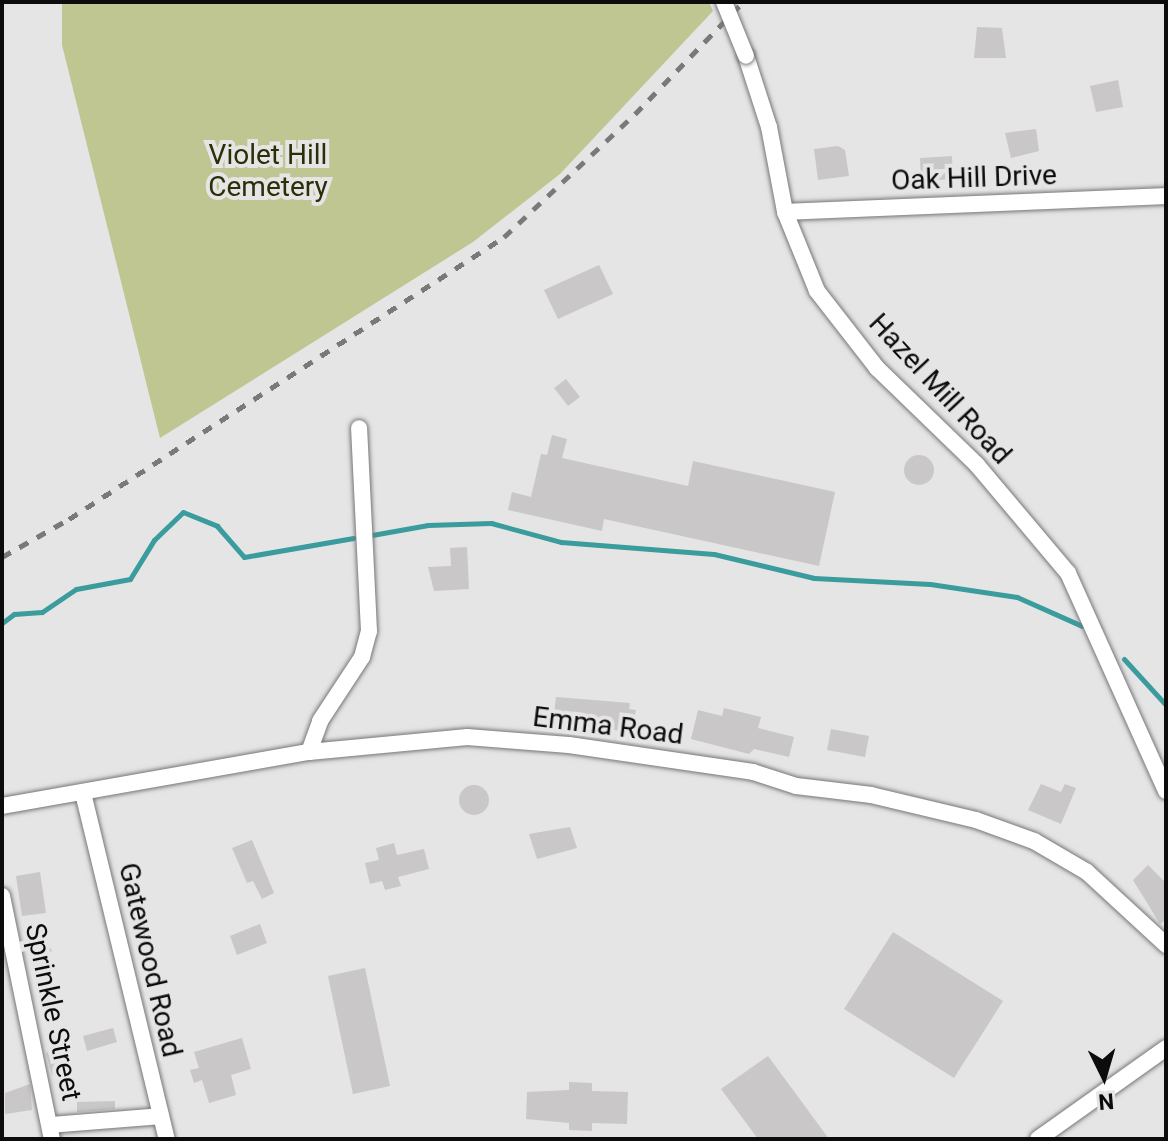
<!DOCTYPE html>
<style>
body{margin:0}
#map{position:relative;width:1168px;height:1141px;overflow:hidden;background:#e5e5e6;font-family:Roboto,sans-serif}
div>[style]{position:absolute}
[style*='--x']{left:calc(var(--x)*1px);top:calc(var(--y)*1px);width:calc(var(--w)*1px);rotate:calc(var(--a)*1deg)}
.green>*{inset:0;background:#bfc692}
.stream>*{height:5px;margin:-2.5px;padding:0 2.5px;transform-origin:2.5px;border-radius:2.5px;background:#3b9c9d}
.building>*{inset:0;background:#c9c7c7}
.round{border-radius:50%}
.roads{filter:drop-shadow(0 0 2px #777779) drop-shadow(0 0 2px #777779)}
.minor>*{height:16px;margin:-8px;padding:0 8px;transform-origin:8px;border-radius:8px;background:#fff}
.rail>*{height:5px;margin-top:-2.5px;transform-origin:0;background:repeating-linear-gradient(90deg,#79797a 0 10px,transparent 0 20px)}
.bridges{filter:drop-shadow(0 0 2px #777779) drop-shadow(0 0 2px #777779)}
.minor-bridge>*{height:16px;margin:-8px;padding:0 8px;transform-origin:8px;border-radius:8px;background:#fff}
span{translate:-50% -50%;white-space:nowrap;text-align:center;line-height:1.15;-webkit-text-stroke:8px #e5e5e6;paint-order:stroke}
.park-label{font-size:28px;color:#2b2e07}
.street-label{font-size:28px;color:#0c0c0d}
.frame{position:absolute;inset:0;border:4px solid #0c0c0d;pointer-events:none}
.north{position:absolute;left:1064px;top:1037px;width:80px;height:80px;-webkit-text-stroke:6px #e5e5e6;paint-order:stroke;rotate:175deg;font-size:22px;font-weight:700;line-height:32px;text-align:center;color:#0c0c0d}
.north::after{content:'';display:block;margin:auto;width:28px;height:36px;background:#0c0c0d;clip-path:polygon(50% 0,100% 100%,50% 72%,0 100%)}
</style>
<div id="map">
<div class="green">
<div style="clip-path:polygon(62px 2px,709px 2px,713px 11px,560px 174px,473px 242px,160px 438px,62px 45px)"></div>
</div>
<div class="stream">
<div style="--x:372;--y:535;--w:57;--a:-10.1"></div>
<div style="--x:428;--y:525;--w:63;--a:-1.8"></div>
<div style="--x:491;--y:523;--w:73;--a:15.2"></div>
<div style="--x:561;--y:542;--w:153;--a:4.5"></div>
<div style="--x:714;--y:554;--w:103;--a:13.5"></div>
<div style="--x:814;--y:578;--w:116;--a:3"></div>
<div style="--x:930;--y:584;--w:88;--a:8.5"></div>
<div style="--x:1017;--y:597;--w:71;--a:24"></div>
<div style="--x:2;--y:623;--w:15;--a:-37"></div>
<div style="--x:14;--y:614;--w:28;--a:-4"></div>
<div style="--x:42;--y:612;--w:41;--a:-34.1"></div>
<div style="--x:76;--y:589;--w:55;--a:-10.5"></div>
<div style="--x:130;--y:579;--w:46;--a:-58.4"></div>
<div style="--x:154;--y:540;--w:40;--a:-44"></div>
<div style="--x:183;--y:512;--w:37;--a:22"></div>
<div style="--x:217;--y:526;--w:41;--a:48.9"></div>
<div style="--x:244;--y:557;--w:111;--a:-9.9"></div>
<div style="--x:1124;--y:659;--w:62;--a:47.6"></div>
</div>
<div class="building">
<div style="clip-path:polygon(977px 27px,1002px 28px,1006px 58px,974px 58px)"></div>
<div style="clip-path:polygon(1118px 80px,1123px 107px,1096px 112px,1090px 86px)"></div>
<div style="clip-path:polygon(1036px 129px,1039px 151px,1011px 158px,1005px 133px)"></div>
<div style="clip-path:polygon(838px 146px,845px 150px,849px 176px,818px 180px,814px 149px)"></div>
<div style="clip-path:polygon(952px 156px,953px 179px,921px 181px,920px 158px)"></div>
<div style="clip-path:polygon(599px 265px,613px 294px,558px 319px,544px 290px)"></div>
<div style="clip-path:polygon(566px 379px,580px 397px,568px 406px,554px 388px)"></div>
<div style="clip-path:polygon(552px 435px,567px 439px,562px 458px,688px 486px,693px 461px,835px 492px,819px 566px,604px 519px,602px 531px,508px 510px,512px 492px,531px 497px,541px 454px,547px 455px)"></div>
<div class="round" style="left:904px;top:455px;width:30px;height:30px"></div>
<div style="clip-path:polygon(467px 547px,469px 589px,434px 591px,428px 567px,451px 566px,450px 548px)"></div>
<div style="clip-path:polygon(556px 697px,630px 703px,629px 709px,636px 710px,633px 726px,627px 725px,621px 731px,553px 722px)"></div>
<div style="clip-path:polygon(724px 708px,761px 717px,758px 728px,794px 737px,789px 757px,754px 749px,749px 754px,691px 739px,698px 710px,722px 716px)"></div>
<div style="clip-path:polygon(831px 729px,869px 736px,865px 757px,827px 750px)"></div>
<div style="clip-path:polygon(1041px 784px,1061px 792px,1065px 784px,1076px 788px,1061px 824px,1028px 810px)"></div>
<div class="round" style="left:459px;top:785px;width:30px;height:30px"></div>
<div style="clip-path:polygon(570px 827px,577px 848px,537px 859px,529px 834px)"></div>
<div style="clip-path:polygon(252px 840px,274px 893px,262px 899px,253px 881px,247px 883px,232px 848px)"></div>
<div style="clip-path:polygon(394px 843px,397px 855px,424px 849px,429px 869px,398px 877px,401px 886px,385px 890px,382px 881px,370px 884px,365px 863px,379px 860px,376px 848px)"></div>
<div style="clip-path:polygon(1148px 865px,1166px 883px,1166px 920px,1160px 924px,1133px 880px)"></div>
<div style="clip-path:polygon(40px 872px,46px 913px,22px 916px,16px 876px)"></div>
<div style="clip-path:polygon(260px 924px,267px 943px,237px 955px,230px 936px)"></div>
<div style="clip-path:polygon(893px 932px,1003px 1001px,954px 1078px,844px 1009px)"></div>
<div style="clip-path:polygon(44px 937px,52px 951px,34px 963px,25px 949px)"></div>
<div style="clip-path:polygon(365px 968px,390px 1086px,353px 1094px,328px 976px)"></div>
<div style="clip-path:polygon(113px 1028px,117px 1042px,87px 1051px,83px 1036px)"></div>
<div style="clip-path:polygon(242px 1038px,251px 1069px,231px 1075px,236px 1095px,209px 1103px,202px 1080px,194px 1083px,190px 1070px,199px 1068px,194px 1052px)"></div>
<div style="clip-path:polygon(62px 1048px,68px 1072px,52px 1075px,46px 1053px)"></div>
<div style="clip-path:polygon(768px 1056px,829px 1139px,758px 1139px,721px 1089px)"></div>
<div style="clip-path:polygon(569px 1082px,592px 1083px,592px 1091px,628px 1092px,627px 1124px,592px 1123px,592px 1131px,569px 1130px,569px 1123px,526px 1119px,527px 1092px,569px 1090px)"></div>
<div style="clip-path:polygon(30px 1084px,32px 1110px,5px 1114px,5px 1093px)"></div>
<div style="clip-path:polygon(115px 1101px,115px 1109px,77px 1112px,77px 1102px)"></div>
</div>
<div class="roads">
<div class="minor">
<div style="--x:746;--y:56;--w:75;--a:72.1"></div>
<div style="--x:769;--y:127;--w:86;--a:79.3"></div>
<div style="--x:785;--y:212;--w:85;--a:67.9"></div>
<div style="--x:817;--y:291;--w:98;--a:52.1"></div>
<div style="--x:877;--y:368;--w:139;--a:44.1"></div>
<div style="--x:977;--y:465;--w:141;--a:49.9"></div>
<div style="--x:1068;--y:573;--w:239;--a:65.8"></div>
<div style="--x:785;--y:212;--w:381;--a:-2.4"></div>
<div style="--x:309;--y:752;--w:33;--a:-70"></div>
<div style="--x:320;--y:721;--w:77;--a:-56.7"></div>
<div style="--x:362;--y:657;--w:27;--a:-75"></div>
<div style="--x:369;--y:631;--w:203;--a:-92.8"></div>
<div style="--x:83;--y:793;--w:356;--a:76.4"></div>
<div style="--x:2;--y:806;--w:312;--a:-10"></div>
<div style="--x:309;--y:752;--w:159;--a:-5.4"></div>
<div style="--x:467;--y:737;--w:102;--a:4.5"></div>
<div style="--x:569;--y:745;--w:186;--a:8.3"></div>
<div style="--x:753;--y:772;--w:45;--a:18"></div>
<div style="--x:796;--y:786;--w:76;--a:6.8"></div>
<div style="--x:871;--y:795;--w:108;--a:13.4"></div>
<div style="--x:976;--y:820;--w:62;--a:19.9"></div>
<div style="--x:1034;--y:841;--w:61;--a:30.3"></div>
<div style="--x:1087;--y:872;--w:108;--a:42.7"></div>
<div style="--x:2;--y:896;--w:248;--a:78.4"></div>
<div style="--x:50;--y:1125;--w:111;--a:-4.6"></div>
<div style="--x:1038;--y:1139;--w:157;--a:-35.4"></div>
</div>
</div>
<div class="rail">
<div style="--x:2;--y:557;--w:77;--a:-29.6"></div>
<div style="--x:69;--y:519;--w:518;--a:-32.95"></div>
<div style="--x:504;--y:237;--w:180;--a:-43.2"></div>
<div style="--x:635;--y:114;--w:156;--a:-46"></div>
</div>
<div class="bridges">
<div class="minor-bridge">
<div style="--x:724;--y:2;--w:58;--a:67.8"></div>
</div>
</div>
<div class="park-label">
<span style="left:268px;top:171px">Violet Hill<br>Cemetery</span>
</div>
<div class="street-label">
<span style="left:974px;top:178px;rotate:-2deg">Oak Hill Drive</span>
<span style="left:940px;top:389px;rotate:47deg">Hazel Mill Road</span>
<span style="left:608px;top:726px;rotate:7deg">Emma Road</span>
<span style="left:150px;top:960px;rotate:77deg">Gatewood Road</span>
<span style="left:53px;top:1012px;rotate:78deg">Sprinkle Street</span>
</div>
<div class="frame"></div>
<div class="north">N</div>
</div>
